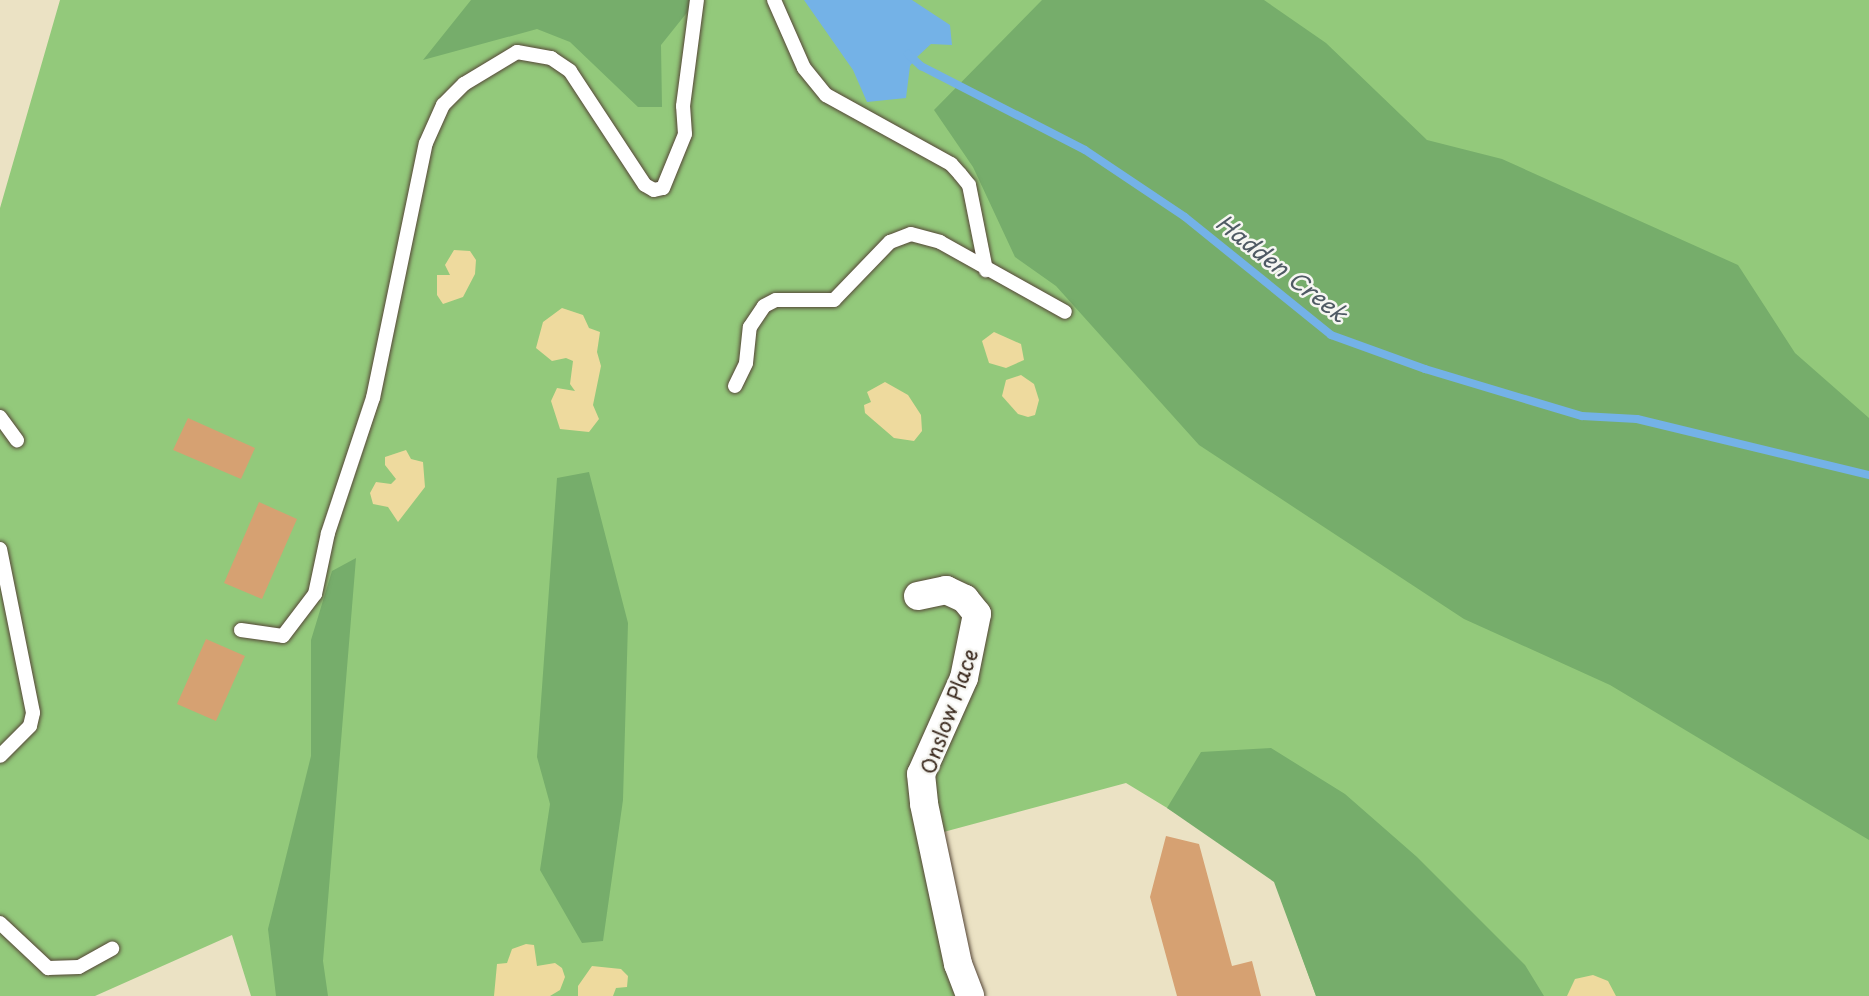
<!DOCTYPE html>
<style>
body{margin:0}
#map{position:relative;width:1869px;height:996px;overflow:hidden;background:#ebe2c4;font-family:"Playpen Sans",sans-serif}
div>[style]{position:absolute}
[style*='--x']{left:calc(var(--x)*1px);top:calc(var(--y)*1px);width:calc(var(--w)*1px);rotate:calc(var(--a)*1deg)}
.green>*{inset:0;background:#93c97b}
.forest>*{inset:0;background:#76ad6b}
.sand>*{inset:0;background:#eeda9e}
.water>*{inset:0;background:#74b2e7}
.stream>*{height:8px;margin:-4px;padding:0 4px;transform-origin:4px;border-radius:4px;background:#74b2e7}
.building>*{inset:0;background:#d6a172}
.roads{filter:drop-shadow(0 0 2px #554637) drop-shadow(0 0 2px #554637)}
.lane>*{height:14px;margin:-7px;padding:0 7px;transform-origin:7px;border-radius:7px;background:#fff}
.street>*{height:28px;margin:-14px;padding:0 14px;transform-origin:14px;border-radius:14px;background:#fff}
span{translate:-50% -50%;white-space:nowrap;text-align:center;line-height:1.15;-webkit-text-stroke:5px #f6f6f2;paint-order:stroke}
.street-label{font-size:21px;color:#3b2a1e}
.water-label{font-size:23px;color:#4f5a64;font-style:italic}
</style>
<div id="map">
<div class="green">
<div style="clip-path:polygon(60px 0,1869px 0,1869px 996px,1316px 996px,1271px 871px,1126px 783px,925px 837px,970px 996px,251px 996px,232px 935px,95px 996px,0 996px,0 208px)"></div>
</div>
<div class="forest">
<div style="clip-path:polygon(471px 0,697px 0,661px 45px,662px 107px,638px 107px,570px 42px,537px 29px,423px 60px)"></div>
<div style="clip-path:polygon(1042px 0,1264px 0,1326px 43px,1427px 140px,1502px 159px,1738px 265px,1795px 353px,1869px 418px,1869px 840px,1610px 685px,1464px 619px,1199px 445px,1056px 286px,1015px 257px,973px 167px,934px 110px)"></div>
<div style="clip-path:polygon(589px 472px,628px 623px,623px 800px,603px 941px,582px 943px,540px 870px,550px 804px,537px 757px,557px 478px)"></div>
<div style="clip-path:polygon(356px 558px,323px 961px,328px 996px,276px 996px,268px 929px,311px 756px,311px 640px,332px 571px)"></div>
<div style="clip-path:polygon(1271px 748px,1345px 794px,1417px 857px,1525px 965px,1544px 996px,1316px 996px,1274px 882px,1167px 808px,1201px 752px)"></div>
</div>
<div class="sand">
<div style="clip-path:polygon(454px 250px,470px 251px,476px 260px,475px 274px,463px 297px,443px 304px,437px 295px,437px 275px,450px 275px,445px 265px)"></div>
<div style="clip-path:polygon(562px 308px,583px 315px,589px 328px,600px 332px,597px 352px,601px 366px,593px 405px,599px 419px,589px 432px,560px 429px,551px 401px,557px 388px,575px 391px,570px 384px,573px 361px,566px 358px,552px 361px,536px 348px,543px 322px)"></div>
<div style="clip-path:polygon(994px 332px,1021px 344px,1024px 360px,1006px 368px,989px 363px,982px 341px)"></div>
<div style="clip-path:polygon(1021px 375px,1034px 384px,1039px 400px,1035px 415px,1028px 417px,1018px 414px,1002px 396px,1006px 380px)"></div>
<div style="clip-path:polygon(885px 382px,908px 395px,921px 415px,922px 431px,914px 441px,894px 438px,865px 413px,864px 405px,871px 402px,867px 392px)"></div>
<div style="clip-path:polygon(406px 450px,411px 459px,423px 462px,425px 487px,398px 522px,388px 507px,373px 504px,370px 493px,376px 482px,391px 484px,396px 479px,385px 465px,385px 457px)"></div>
<div style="clip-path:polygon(526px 944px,534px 945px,537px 966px,555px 963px,562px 968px,565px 977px,560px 990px,550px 996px,494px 996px,497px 964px,507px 963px,512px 949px)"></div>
<div style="clip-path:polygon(592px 966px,621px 969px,628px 976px,627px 987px,616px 988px,613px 996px,578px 996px,578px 986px)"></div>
<div style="clip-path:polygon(1593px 975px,1608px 981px,1616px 996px,1567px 996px,1575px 979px)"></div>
</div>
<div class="water">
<div style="clip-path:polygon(804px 0,912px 0,950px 25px,952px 45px,931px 44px,917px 57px,910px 66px,906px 98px,867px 102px,853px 70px)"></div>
</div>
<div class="stream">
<div style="--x:908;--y:54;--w:18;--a:43"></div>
<div style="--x:921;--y:66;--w:184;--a:27.1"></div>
<div style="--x:1085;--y:150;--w:120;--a:33.8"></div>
<div style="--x:1185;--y:217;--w:188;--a:38.9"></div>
<div style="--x:1331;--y:335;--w:100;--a:19.9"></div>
<div style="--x:1425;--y:369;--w:164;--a:16.7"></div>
<div style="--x:1582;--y:416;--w:55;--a:3.1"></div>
<div style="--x:1637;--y:419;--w:239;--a:13.6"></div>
</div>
<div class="building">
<div style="clip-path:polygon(188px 418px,255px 448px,241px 479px,173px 450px)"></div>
<div style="clip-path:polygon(259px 502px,297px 519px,262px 599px,224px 583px)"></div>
<div style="clip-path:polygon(206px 639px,245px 656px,216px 721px,177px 704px)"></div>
<div style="clip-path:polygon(1166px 836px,1199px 844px,1232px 966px,1252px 961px,1261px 996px,1177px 996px,1150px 897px)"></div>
</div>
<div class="roads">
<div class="lane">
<div style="--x:774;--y:0;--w:74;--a:66.2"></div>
<div style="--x:804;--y:68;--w:35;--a:51"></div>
<div style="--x:826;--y:95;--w:143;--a:28.9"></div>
<div style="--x:951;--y:164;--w:13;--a:48"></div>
<div style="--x:960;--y:174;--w:14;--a:51"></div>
<div style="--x:969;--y:185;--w:87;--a:78.7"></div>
<div style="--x:735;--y:386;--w:25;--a:-64"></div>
<div style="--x:746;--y:363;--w:36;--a:-84"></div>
<div style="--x:750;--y:327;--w:25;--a:-56"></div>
<div style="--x:764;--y:306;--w:13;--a:-27"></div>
<div style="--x:776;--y:300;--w:58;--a:0"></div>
<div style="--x:834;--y:300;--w:81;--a:-46"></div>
<div style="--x:890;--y:242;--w:22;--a:-21"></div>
<div style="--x:911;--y:234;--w:30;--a:15"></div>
<div style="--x:940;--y:242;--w:143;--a:29.2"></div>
<div style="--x:0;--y:417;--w:29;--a:54"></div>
<div style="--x:0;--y:549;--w:167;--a:78.6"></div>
<div style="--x:33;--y:713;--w:13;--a:103"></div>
<div style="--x:30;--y:726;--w:42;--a:135"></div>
<div style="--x:241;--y:630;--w:42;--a:8.1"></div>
<div style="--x:283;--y:636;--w:53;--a:-52.7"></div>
<div style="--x:315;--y:594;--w:62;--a:-78"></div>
<div style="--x:328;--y:533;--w:142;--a:-71.6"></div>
<div style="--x:373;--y:398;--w:260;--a:-78.3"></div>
<div style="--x:426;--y:143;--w:42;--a:-65.9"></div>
<div style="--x:443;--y:105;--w:30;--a:-45"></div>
<div style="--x:464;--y:84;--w:62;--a:-31.1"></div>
<div style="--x:517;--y:52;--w:35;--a:10"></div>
<div style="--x:551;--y:58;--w:23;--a:34"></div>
<div style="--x:570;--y:71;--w:136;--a:56.7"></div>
<div style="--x:645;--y:185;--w:10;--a:29"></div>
<div style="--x:654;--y:190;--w:9;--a:-13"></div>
<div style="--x:663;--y:188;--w:58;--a:-67.8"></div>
<div style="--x:685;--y:134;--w:28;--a:-94"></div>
<div style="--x:683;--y:106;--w:107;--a:-82.5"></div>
<div style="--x:0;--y:923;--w:66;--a:43.2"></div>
<div style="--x:48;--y:968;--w:31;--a:-2"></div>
<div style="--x:79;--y:967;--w:38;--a:-29"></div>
</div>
<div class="street">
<div style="--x:918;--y:596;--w:29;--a:-12"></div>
<div style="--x:946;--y:590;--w:21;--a:25"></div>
<div style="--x:965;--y:599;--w:19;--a:51"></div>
<div style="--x:977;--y:614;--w:65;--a:101.5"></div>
<div style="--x:964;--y:678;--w:105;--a:114.1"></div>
<div style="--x:921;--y:774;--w:30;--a:84"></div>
<div style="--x:924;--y:804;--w:164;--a:78"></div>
<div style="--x:958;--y:964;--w:34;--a:69"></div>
</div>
</div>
<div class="street-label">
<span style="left:948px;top:711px;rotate:-70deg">Onslow Place</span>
</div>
<div class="water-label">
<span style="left:1282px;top:268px;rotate:38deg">Hadden Creek</span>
</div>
</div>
